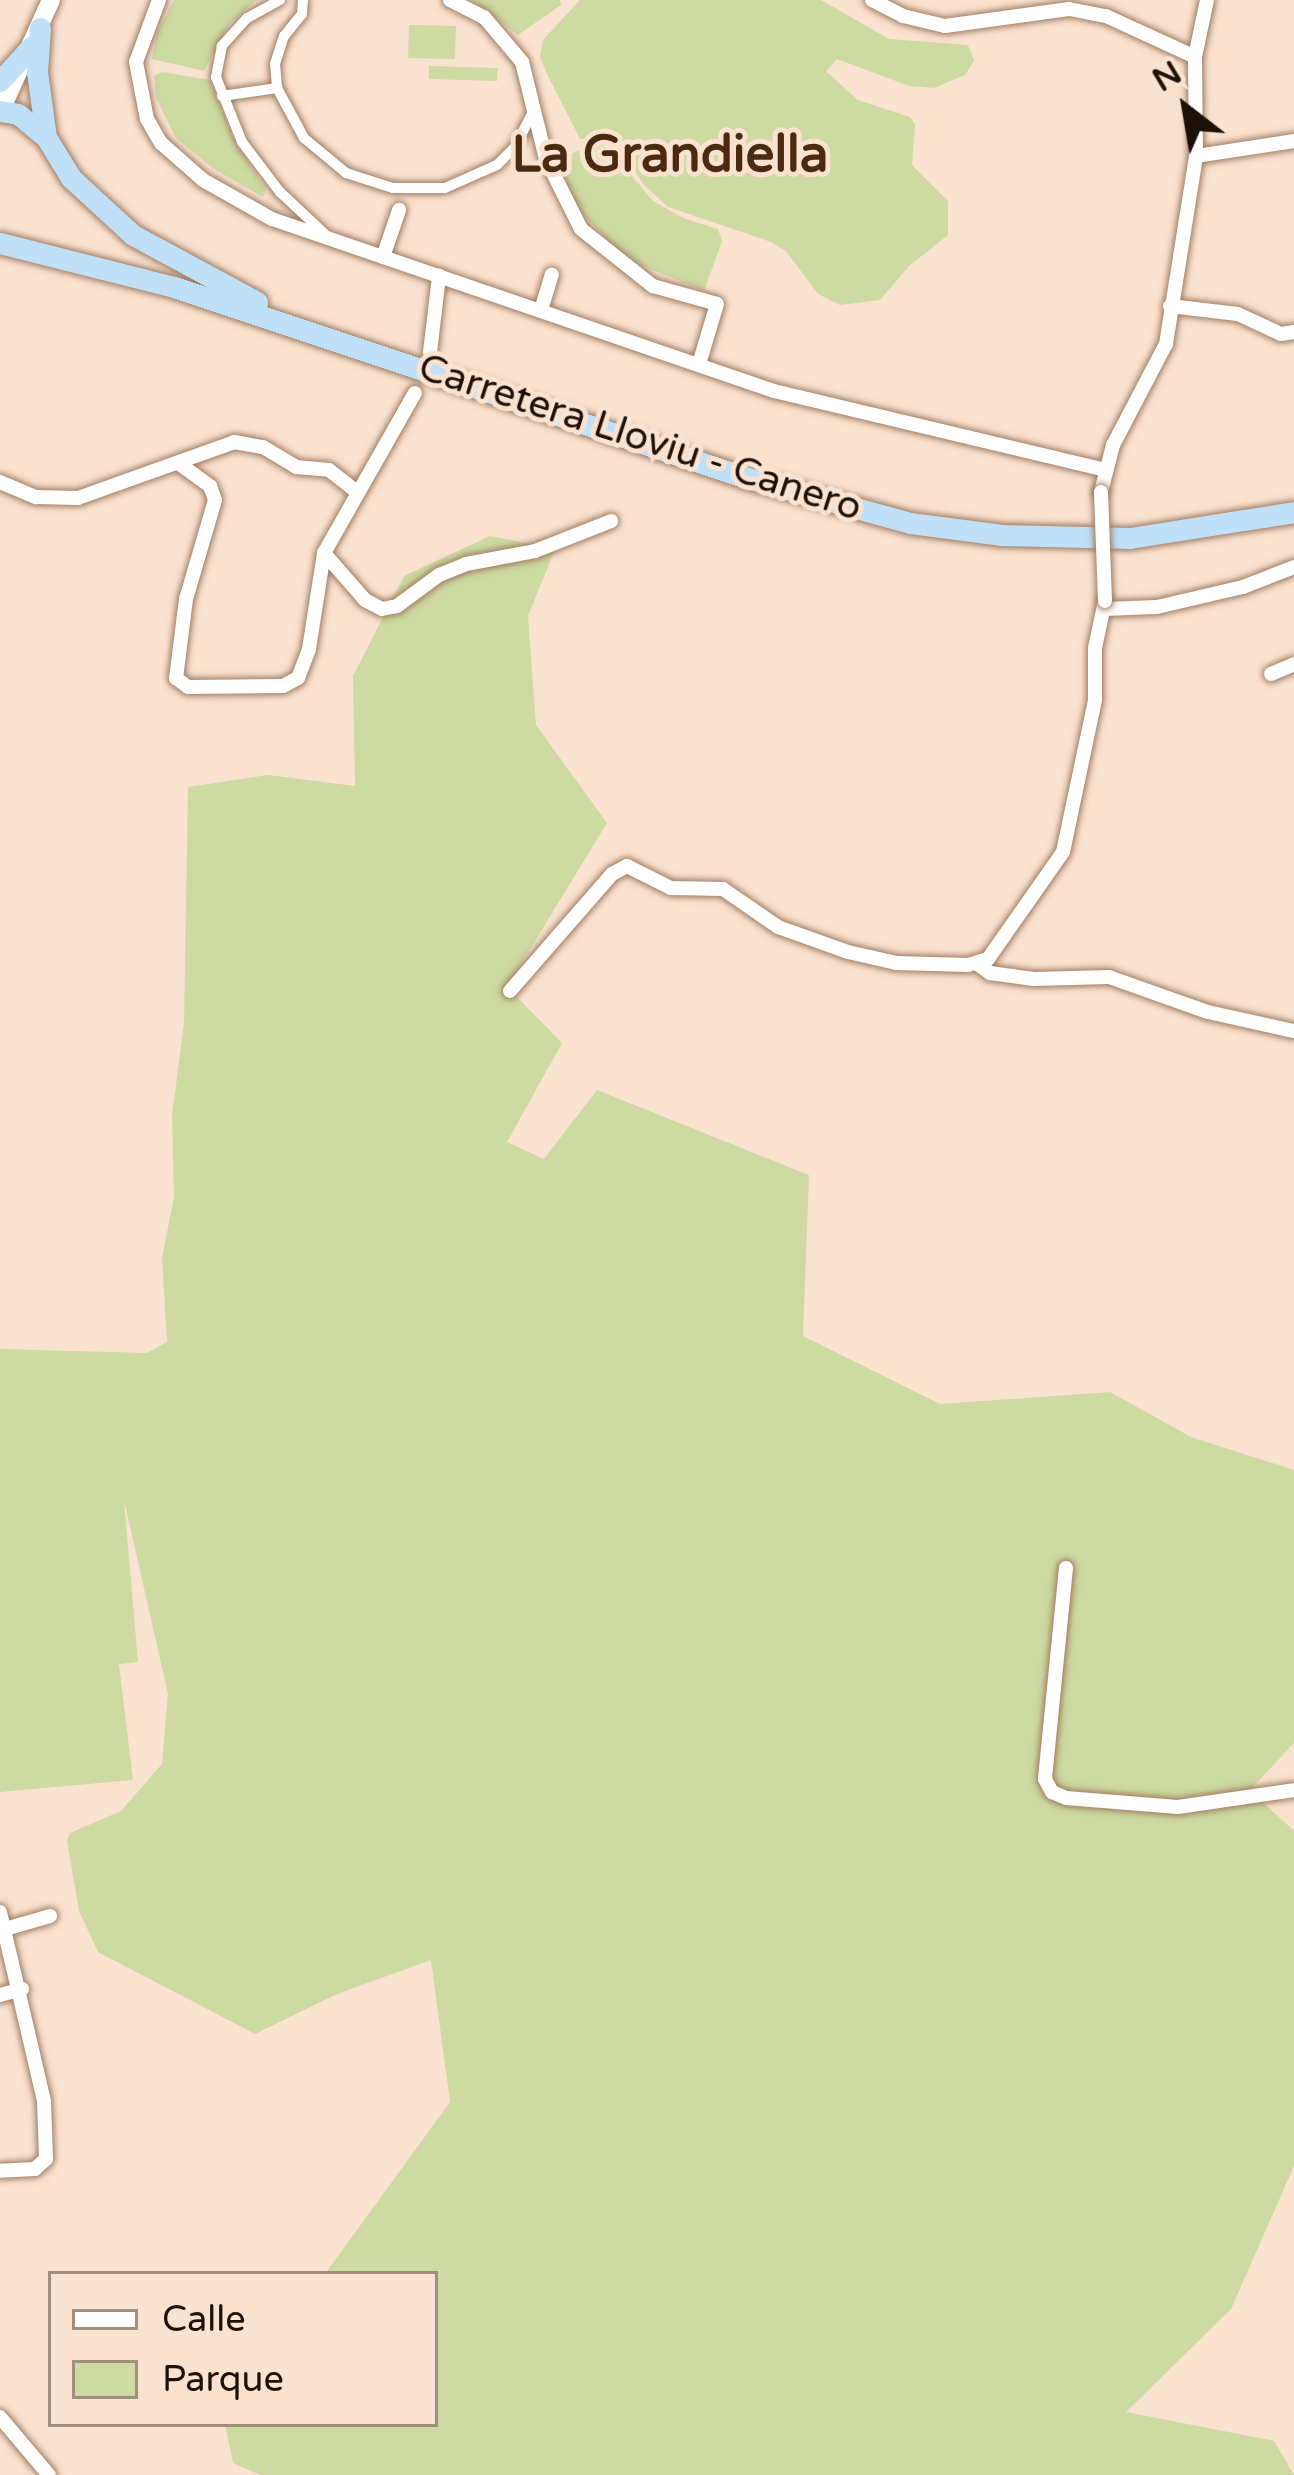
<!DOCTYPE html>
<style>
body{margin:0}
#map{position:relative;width:1294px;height:2475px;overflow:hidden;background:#fae2d0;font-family:"Varela Round",sans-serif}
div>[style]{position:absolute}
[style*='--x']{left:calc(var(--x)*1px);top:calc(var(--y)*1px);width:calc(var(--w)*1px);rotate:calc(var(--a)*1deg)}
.green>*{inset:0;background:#cddaa1}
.roads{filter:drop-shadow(0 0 3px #a17d61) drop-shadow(0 0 3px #a17d61)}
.pedestrian>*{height:10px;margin:-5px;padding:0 5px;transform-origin:5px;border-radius:5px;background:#fff}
.minor>*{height:14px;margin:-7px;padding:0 7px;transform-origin:7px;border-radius:7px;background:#fff}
.secondary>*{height:18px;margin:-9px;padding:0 9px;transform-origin:9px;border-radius:9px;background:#fff}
.trunk>*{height:21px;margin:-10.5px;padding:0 10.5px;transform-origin:10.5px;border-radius:10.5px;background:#c0e0f7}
.bridges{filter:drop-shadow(0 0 3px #a17d61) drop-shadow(0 0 3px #a17d61)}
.minor-bridge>*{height:14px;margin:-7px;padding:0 7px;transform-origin:7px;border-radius:7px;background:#fff}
span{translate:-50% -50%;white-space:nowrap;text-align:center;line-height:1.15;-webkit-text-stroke:10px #fae2d0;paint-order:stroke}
.street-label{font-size:39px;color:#1d1006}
.district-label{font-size:51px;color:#4a2b10;font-weight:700}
.legend{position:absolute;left:48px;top:2271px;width:390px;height:156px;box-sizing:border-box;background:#fae2d0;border:3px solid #a28e7f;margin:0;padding:15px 21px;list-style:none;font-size:36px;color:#1d1006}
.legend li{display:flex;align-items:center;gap:24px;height:60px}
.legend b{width:60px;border:3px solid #a28e7f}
.north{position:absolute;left:1126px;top:48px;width:120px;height:120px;-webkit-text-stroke:9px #fae2d0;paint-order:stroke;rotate:329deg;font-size:33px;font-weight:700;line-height:48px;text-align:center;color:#1d1006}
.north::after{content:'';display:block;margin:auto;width:42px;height:54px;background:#1d1006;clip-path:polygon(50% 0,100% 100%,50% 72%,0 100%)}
</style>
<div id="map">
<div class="green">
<div style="clip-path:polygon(174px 0,257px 0,230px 23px,204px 71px,152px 59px,157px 32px)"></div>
<div style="clip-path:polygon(471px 0,560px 0,561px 5px,518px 35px)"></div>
<div style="clip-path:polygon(580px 0,821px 0,889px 39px,968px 45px,974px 61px,965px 75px,934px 88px,909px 86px,837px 59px,826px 71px,858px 100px,910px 117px,915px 124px,912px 165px,948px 201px,948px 235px,909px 266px,880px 300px,840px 305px,818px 294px,786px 251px,771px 242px,668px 207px,643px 184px,615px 140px,580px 139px,546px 72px,540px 57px,543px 40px)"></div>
<div style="clip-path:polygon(409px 25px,456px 26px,455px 59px,408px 58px)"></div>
<div style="clip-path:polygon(429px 66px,498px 68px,497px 81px,429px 79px)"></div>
<div style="clip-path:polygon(162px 72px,210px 80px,235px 142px,266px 190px,263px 197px,214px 169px,176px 138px,156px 98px,154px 76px)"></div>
<div style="clip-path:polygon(604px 142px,652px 200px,683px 218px,718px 229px,722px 241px,704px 291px,628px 260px,577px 209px,558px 158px)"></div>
<div style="clip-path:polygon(490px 536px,555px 549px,528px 616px,536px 725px,607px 823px,507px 987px,562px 1043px,507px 1142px,544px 1159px,597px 1090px,809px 1175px,803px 1336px,940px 1404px,1110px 1392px,1191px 1437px,1294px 1470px,1294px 1743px,1250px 1790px,1294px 1831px,1294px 2166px,1231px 2309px,1126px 2412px,1274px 2441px,1294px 2475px,260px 2475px,233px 2463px,225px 2424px,435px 2424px,435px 2274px,325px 2274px,450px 2102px,431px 1960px,337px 1994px,255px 2034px,98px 1952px,79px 1911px,67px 1840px,70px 1833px,121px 1811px,162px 1764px,168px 1694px,124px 1500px,138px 1662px,119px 1664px,133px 1780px,0 1792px,0 1349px,147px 1353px,167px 1342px,162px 1258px,174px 1197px,172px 1116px,184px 1022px,188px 787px,268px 775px,355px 786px,353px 676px,404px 576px)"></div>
</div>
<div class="roads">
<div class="pedestrian">
<div style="--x:280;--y:0;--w:38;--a:151"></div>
<div style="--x:247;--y:18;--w:38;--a:132"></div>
<div style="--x:222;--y:46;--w:32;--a:101"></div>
<div style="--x:216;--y:77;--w:70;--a:68.2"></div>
<div style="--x:242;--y:142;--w:63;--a:52.8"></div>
<div style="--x:280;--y:192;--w:63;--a:43.1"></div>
<div style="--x:303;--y:0;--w:14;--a:94"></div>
<div style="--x:302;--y:14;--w:28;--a:129"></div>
<div style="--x:284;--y:36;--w:29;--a:108"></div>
<div style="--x:275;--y:64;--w:24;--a:85"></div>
<div style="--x:277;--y:88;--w:57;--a:61.6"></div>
<div style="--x:304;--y:138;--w:55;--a:39.8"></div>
<div style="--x:346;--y:173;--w:49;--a:17.7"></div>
<div style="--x:393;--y:188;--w:52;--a:0"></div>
<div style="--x:445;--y:188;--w:57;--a:-23.9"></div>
<div style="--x:497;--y:165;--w:25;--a:-45"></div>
<div style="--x:515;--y:147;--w:44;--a:-62.9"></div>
<div style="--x:222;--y:96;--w:56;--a:-8.3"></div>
</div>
<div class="minor">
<div style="--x:159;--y:0;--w:66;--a:110.4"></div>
<div style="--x:136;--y:62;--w:58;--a:79.1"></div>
<div style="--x:147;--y:119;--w:28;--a:60"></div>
<div style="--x:161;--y:143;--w:56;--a:41.4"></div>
<div style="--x:203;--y:180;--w:79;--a:29.5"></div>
<div style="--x:272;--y:219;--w:531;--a:18.91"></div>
<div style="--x:774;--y:391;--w:340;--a:13.4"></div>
<div style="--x:450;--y:0;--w:38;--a:27"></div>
<div style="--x:484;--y:17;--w:59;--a:49.8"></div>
<div style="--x:522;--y:62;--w:100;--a:76.1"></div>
<div style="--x:546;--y:159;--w:78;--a:63.4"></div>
<div style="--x:581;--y:229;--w:92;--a:38.4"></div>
<div style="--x:653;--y:286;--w:66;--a:15.7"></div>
<div style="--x:717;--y:304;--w:63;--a:106.7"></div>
<div style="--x:872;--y:0;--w:35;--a:27"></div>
<div style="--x:903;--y:16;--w:43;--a:13.4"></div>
<div style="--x:945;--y:26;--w:125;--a:-7.8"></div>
<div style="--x:1069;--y:9;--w:38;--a:11"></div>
<div style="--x:1106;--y:16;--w:98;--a:24.7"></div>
<div style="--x:1196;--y:156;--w:99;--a:-8.7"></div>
<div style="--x:383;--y:257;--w:50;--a:-71.2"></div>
<div style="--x:1170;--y:306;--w:68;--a:6.7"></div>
<div style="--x:1238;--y:314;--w:47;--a:24.9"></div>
<div style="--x:1281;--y:334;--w:13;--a:-9"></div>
<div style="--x:541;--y:310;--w:37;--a:-73"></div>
<div style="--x:430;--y:352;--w:77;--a:-83.2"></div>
<div style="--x:181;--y:465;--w:36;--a:36"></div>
<div style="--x:210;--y:486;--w:15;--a:70"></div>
<div style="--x:215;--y:500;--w:103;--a:106.3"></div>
<div style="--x:186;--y:599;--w:80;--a:97.2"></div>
<div style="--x:176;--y:678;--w:15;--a:37"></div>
<div style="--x:188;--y:687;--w:95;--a:-0.6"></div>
<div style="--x:283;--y:686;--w:17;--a:-28"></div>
<div style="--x:298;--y:678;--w:31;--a:-69"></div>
<div style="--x:309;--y:649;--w:97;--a:-81.1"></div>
<div style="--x:324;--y:553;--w:184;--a:-60.4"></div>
<div style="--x:0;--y:482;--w:39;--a:23"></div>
<div style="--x:36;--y:497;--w:42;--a:1.4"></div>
<div style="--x:78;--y:498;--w:166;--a:-19.7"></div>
<div style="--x:234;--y:442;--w:29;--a:10"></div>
<div style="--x:263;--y:447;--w:39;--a:31"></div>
<div style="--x:296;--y:467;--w:33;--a:5"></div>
<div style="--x:329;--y:470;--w:34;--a:38"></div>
<div style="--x:1101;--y:492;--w:49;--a:-75.7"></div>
<div style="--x:1113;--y:445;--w:114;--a:-62.3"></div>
<div style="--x:1166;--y:344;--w:190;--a:-80.9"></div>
<div style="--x:1196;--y:156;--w:99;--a:-90.6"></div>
<div style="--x:1195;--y:57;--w:58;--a:-78.1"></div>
<div style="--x:324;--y:553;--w:62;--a:48.9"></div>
<div style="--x:365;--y:600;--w:19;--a:28"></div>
<div style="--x:382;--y:609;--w:15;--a:-11"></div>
<div style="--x:397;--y:606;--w:52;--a:-36.4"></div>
<div style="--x:439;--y:575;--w:29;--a:-22"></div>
<div style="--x:466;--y:564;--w:70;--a:-10.7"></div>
<div style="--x:535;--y:551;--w:82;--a:-21.5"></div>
<div style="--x:1104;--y:609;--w:53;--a:-2.2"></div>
<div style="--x:1157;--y:607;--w:88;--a:-13.1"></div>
<div style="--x:1243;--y:587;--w:55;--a:-21.4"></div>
<div style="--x:1271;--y:674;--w:25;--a:-23"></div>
<div style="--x:979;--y:965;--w:14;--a:36"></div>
<div style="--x:990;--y:973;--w:44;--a:7.8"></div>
<div style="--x:1034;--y:979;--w:75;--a:-1.5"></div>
<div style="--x:1109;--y:977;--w:105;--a:19.5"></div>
<div style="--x:1208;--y:1012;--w:88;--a:12.5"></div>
<div style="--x:510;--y:991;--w:155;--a:-48.9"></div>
<div style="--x:612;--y:874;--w:17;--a:-28"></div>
<div style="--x:627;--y:866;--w:49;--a:26.6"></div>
<div style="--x:671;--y:888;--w:52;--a:1.1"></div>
<div style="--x:723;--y:889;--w:67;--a:34.6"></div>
<div style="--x:778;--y:927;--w:74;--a:19.7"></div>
<div style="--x:848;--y:952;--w:49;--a:12.9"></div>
<div style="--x:896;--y:963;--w:72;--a:1.6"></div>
<div style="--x:968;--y:965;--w:21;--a:-17"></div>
<div style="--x:988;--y:959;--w:131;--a:-55"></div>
<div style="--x:1063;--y:852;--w:155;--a:-78.1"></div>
<div style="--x:1095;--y:700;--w:52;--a:-90"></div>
<div style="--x:1095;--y:648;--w:48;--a:-78"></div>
<div style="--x:1066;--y:1568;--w:212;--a:95.7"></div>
<div style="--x:1045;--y:1779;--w:15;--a:62"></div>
<div style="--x:1052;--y:1792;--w:15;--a:23"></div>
<div style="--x:1066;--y:1798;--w:112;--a:4.6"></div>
<div style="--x:1178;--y:1807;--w:117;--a:-8.3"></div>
<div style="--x:0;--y:1912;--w:194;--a:76.9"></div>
<div style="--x:44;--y:2101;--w:58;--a:88"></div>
<div style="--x:46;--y:2159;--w:15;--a:138"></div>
<div style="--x:35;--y:2169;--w:35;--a:177"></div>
<div style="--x:5;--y:1929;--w:47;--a:-16.1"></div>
<div style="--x:0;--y:1995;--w:23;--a:-15"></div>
<div style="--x:0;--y:2417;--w:76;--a:49.8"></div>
</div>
<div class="secondary">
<div style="--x:0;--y:112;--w:123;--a:-65.5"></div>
</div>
<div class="trunk">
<div style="--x:40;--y:28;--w:44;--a:93.9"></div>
<div style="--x:37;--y:72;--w:66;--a:82.1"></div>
<div style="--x:46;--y:137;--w:48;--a:58.6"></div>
<div style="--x:71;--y:178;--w:84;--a:42.6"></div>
<div style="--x:133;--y:235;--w:141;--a:28.4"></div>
<div style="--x:0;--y:81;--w:47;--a:-47.6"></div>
<div style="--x:0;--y:111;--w:18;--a:9"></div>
<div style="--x:18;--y:114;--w:35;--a:40"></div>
<div style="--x:0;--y:243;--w:179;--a:14.2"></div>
<div style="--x:174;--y:287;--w:604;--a:18.43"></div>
<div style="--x:747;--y:478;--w:169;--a:15.4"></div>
<div style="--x:910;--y:523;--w:93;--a:7.4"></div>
<div style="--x:1002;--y:535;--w:128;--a:1.3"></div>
<div style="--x:1130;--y:538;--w:166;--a:-9"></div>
</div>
</div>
<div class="bridges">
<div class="minor-bridge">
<div style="--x:1101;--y:492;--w:109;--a:87.9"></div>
</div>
</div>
<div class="street-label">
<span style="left:640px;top:438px;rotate:18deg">Carretera Lloviu - Canero</span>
</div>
<div class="district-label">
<span style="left:670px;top:155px">La Grandiella</span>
</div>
<ul class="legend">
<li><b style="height:15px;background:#fff"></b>Calle</li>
<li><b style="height:33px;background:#cddaa1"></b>Parque</li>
</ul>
<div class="north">N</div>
</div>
